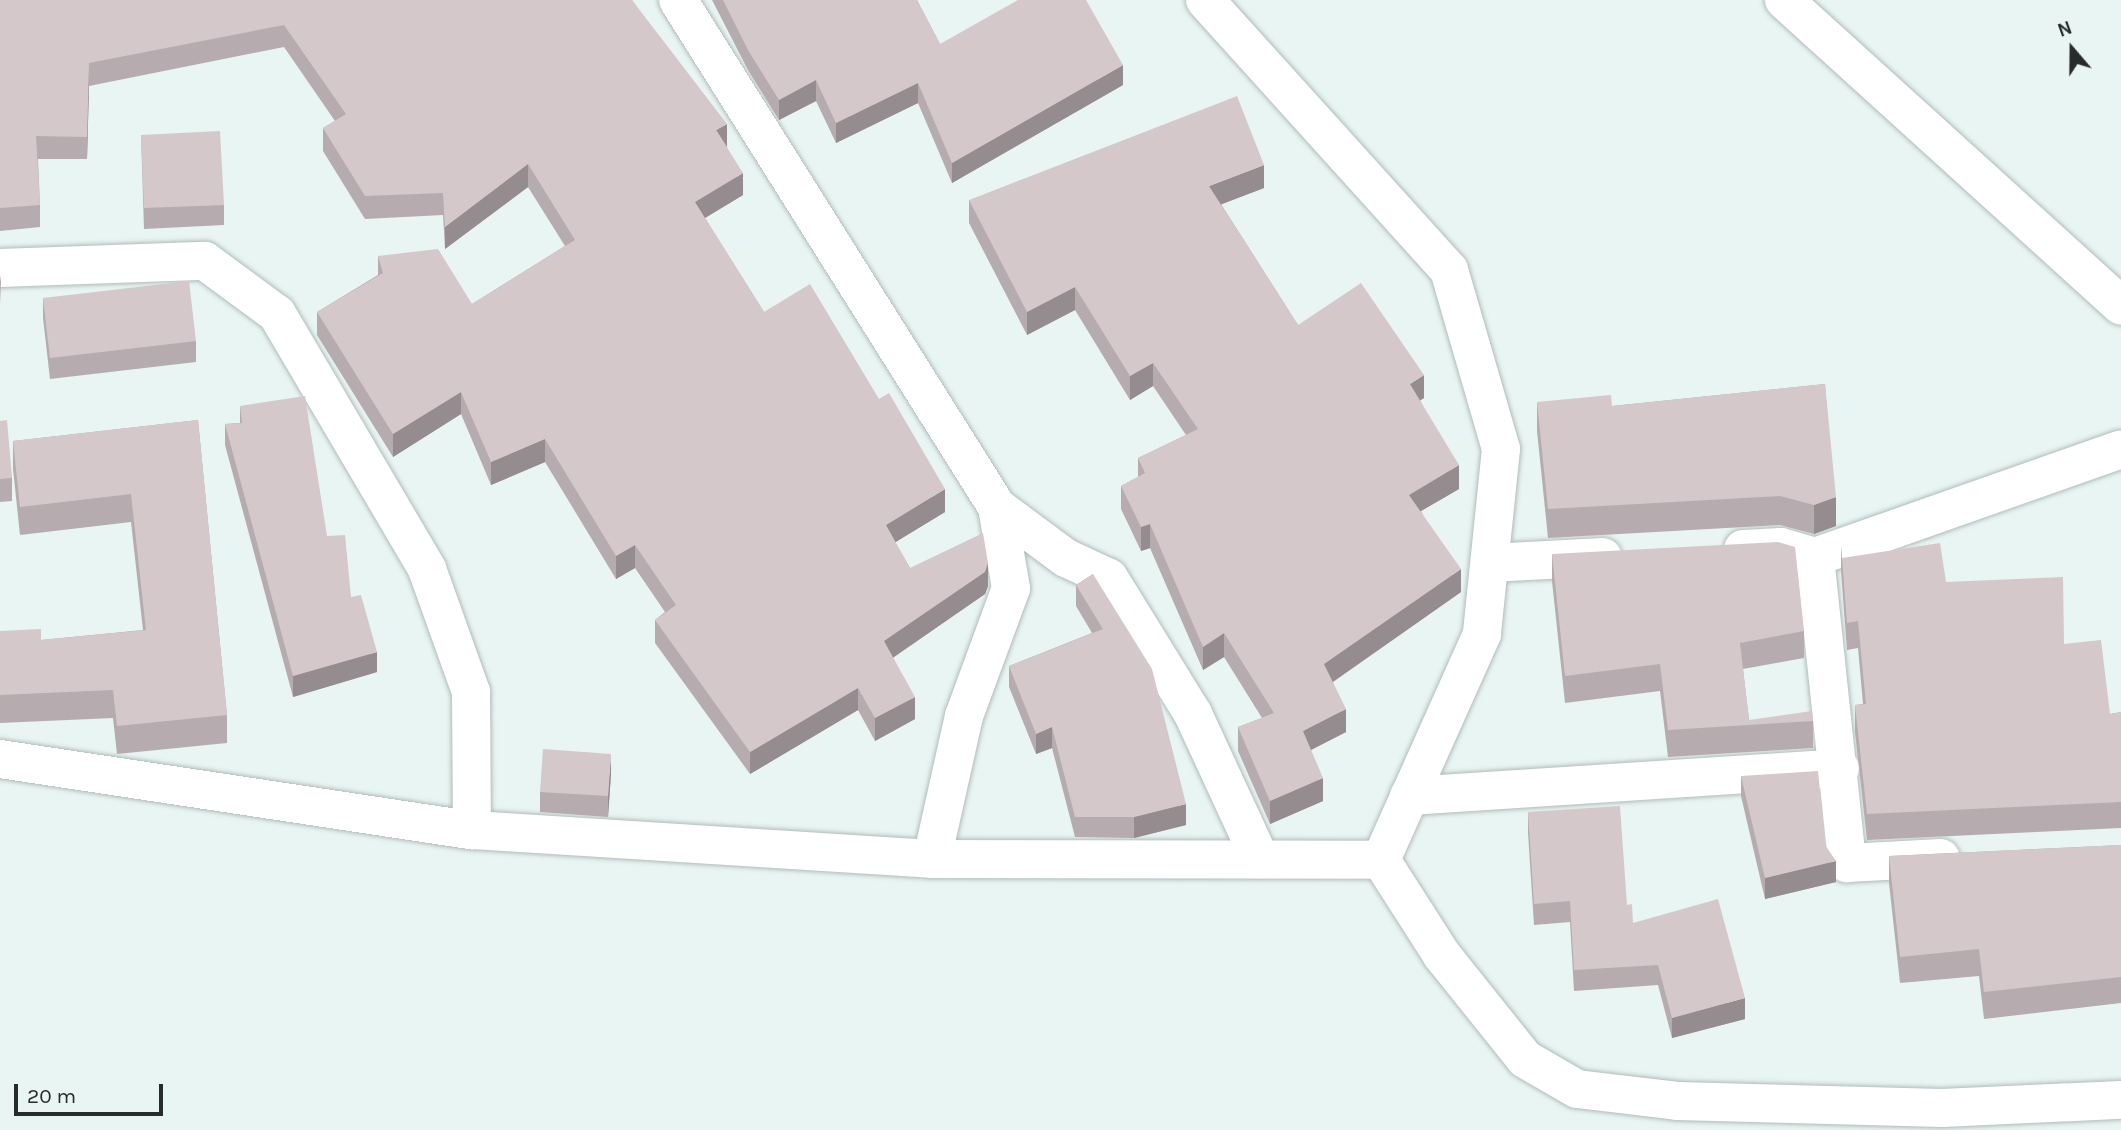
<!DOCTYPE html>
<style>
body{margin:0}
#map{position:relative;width:2121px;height:1130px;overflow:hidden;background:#e8f5f3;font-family:Karla,sans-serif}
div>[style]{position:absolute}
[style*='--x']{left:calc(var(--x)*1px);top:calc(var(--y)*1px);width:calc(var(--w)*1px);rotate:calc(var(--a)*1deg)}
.roads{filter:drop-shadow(0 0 2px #b0bcba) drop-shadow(0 0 2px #b0bcba)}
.street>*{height:38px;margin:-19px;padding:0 19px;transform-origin:19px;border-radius:19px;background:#fff}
.wall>*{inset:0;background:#b6acaf}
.shaded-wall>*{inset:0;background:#948c8e}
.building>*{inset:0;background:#d4c8cb}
span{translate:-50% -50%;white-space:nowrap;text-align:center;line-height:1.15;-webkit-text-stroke:6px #e8f5f3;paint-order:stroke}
.north{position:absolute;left:2037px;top:14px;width:70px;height:70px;-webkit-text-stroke:5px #e8f5f3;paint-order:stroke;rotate:340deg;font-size:19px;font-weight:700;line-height:28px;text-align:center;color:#272c2b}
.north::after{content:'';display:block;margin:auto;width:24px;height:32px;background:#272c2b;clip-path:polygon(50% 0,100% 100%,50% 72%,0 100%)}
.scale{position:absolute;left:14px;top:1084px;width:149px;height:32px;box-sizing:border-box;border:4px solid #272c2b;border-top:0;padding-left:9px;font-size:21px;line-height:24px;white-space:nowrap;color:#272c2b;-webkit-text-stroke:5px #e8f5f3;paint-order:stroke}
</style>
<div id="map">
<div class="roads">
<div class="street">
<div style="--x:678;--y:0;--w:599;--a:57.82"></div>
<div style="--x:1205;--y:0;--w:364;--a:47.9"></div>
<div style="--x:1449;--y:270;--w:186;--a:73.8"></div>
<div style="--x:1501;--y:449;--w:186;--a:95.9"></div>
<div style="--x:1482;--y:634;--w:248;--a:114.1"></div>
<div style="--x:1784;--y:0;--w:455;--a:42.2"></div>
<div style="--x:0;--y:268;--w:205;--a:-2"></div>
<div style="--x:205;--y:261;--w:89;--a:36.4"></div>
<div style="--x:277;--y:314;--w:296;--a:59.5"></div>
<div style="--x:427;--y:569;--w:131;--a:70.3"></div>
<div style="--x:471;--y:692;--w:138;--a:89.6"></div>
<div style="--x:1743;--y:549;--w:38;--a:-3"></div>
<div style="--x:1781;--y:547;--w:35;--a:16"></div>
<div style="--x:1815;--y:557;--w:324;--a:-19.4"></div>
<div style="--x:1815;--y:557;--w:308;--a:84"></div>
<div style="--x:1847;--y:863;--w:94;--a:-3"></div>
<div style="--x:1490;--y:563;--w:113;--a:-3"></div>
<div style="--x:0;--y:759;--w:477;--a:8.6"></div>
<div style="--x:472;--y:830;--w:461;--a:3.6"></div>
<div style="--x:932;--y:859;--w:449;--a:0.1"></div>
<div style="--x:1409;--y:796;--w:432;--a:-3.7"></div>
<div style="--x:932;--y:859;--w:147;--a:-77.4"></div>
<div style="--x:964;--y:716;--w:136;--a:-69.8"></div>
<div style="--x:1011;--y:588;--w:82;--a:-99.8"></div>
<div style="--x:997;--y:507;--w:86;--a:36.5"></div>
<div style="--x:1066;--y:558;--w:47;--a:24.9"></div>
<div style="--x:1109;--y:578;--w:160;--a:58.3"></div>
<div style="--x:1193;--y:714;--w:160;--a:65.2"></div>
<div style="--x:1381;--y:860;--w:112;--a:57.4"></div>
<div style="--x:1441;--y:954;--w:134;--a:51.3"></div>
<div style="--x:1525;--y:1059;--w:60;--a:30"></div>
<div style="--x:1577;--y:1089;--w:101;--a:6.8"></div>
<div style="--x:1677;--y:1101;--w:265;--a:1.5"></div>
<div style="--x:1942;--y:1108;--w:179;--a:-2.6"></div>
</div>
</div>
<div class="wall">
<div style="clip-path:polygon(0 0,632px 0,727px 147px,743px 195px,705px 218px,764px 312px,945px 512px,895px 542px,910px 568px,988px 586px,985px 594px,893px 657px,915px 719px,875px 741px,858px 710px,750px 774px,655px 643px,655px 620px,665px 612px,635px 568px,616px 579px,545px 462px,491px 485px,461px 414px,393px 457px,317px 335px,317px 312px,378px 275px,378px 256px,472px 304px,565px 246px,528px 187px,445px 249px,443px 215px,365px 219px,323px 151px,323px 128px,335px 121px,284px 47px,89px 86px,87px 159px,38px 159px,40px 205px,40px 227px,0 231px)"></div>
<div style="clip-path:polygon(712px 0,917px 0,940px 44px,1123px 85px,952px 183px,918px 103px,836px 143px,816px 101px,779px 120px,748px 70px)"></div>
<div style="clip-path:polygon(141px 135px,224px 205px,224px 225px,144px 229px)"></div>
<div style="clip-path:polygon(1264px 188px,1221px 204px,1298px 325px,1424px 398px,1420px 400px,1459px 489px,1421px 511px,1461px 592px,1333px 682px,1346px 732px,1311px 750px,1323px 801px,1270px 824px,1238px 751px,1238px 727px,1262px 718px,1224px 657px,1203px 670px,1150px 548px,1141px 551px,1121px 509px,1121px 486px,1138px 477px,1138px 458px,1186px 435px,1153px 386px,1130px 400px,1075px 310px,1027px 335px,969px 223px,969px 200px)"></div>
<div style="clip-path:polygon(0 275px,1px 282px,0 305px)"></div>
<div style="clip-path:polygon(43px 298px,196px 341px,196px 362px,50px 379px,43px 318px)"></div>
<div style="clip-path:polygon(1825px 384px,1836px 526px,1814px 534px,1780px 525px,1548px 538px,1537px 431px,1537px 402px,1612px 406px)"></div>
<div style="clip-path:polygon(240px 406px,327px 536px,351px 597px,377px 672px,293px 697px,225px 445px,225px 424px,240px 423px)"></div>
<div style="clip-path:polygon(198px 420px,227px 715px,227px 743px,117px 754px,113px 718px,0 723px,0 631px,41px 640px,143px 630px,131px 522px,20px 535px,13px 469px,13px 441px)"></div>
<div style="clip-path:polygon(0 421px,12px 478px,12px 501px,0 502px)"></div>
<div style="clip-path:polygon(1841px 545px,1842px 558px,1946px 582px,2064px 644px,2110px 714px,2121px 712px,2121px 828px,1867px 840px,1855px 732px,1855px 705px,1863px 704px,1858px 648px,1847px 650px,1841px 571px)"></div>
<div style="clip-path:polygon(1552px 554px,1804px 631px,1804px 658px,1743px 669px,1749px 720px,1813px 721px,1813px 748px,1668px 757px,1660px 691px,1565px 703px,1552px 581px)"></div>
<div style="clip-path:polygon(1093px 574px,1186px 825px,1134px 838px,1075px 837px,1052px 748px,1036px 754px,1009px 687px,1009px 666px,1092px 633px,1076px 606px,1076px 585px)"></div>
<div style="clip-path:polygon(611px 774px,608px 817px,540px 812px,540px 792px)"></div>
<div style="clip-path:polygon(1741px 776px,1825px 845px,1836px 882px,1765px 899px,1741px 796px)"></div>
<div style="clip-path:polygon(1528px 812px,1633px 923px,1745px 1019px,1672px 1038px,1658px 985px,1574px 991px,1570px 922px,1534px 925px,1528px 833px)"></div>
<div style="clip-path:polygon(2121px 845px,2121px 1003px,1984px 1019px,1979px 976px,1900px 983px,1889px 883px,1889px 856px)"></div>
</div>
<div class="shaded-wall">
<div style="clip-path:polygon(89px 63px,89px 86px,87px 159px,87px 137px)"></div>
<div style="clip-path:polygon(1123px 65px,1123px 85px,952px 183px,952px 163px)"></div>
<div style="clip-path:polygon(816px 80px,816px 101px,779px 120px,779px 100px)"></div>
<div style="clip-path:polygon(918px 83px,918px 103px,836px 143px,836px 123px)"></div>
<div style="clip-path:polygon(727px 124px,727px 147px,716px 130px)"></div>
<div style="clip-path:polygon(528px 164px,528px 187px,445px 249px,445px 227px)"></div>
<div style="clip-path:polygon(1264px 165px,1264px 188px,1209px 209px,1209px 186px)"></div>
<div style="clip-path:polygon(743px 173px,743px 195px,695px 224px,695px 202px)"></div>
<div style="clip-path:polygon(1075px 287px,1075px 310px,1027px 335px,1027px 312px)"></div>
<div style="clip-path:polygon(1153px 363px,1153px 386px,1130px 400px,1130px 376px)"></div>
<div style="clip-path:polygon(1424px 375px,1424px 398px,1410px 407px,1410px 384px)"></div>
<div style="clip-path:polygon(461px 392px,461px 414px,393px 457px,393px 434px)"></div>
<div style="clip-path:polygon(545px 439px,545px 462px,491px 485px,491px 462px)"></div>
<div style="clip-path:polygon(1459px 465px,1459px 489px,1409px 518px,1409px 495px)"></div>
<div style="clip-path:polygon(945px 489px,945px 512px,886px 548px,886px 525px)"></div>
<div style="clip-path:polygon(1836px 497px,1836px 526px,1814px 534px,1814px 505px)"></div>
<div style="clip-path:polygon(1150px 524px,1150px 548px,1141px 551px,1141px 527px)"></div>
<div style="clip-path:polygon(635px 545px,635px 568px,616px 579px,616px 556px)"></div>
<div style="clip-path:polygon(988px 563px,988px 586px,985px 594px,884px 664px,884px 641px)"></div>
<div style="clip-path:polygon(1461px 569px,1461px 592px,1324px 688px,1324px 664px)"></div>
<div style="clip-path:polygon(1224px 633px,1224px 657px,1203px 670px,1203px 647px)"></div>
<div style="clip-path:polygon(377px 652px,377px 672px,293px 697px,293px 676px)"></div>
<div style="clip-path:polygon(858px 688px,858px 710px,750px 774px,750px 752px)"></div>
<div style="clip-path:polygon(915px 697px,915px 719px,875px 741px,875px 718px)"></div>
<div style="clip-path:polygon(1346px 709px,1346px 732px,1303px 754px,1303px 731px)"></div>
<div style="clip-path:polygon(1052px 727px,1052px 748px,1036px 754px,1036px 734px)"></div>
<div style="clip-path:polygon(611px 754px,611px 774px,608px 817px,608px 796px)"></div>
<div style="clip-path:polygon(1323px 778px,1323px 801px,1270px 824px,1270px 801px)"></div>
<div style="clip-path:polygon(1186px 804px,1186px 825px,1134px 838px,1134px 817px)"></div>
<div style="clip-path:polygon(1836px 861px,1836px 882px,1765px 899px,1765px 878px)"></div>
<div style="clip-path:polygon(1745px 998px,1745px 1019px,1672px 1038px,1672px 1018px)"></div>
</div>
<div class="building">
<div style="clip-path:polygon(0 0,632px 0,727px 124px,716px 130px,743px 173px,695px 202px,764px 312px,810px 284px,879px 399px,889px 393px,945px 489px,886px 525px,910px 568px,983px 533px,988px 563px,985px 572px,884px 641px,915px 697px,875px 718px,858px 688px,750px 752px,655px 620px,676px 605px,635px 545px,616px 556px,545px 439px,491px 462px,461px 392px,393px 434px,317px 312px,383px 273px,378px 256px,438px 249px,472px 304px,575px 240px,528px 164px,445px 227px,443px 193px,365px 196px,323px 128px,346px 114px,284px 25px,89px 63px,87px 137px,36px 136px,40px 205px,0 208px)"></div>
<div style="clip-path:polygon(723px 0,917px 0,940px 44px,1018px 0,1086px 0,1123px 65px,952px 163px,918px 83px,836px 123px,816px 80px,779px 100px,748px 50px)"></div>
<div style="clip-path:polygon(1237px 96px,1264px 165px,1209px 186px,1298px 325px,1361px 283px,1424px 375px,1410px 384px,1459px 465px,1409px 495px,1461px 569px,1324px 664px,1346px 709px,1303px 731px,1323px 778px,1270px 801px,1238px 727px,1274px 713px,1224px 633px,1203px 647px,1150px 524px,1141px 527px,1121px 486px,1145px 473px,1138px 458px,1198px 429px,1153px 363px,1130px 376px,1075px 287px,1027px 312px,969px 200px)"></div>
<div style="clip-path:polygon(220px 131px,224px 205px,144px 208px,141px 135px)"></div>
<div style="clip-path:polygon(189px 281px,196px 341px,50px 358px,43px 298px)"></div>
<div style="clip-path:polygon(1825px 384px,1836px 497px,1814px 505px,1780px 496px,1548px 509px,1537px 402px,1611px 395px,1612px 406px)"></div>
<div style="clip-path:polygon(305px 396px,327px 536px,345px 535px,351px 597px,361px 595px,377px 652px,293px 676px,225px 424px,242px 423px,240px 406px)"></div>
<div style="clip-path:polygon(7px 420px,12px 478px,0 479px,0 421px)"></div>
<div style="clip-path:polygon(198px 420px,227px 715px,117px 726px,113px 690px,0 695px,0 631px,41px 629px,41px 640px,146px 630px,131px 494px,20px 507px,13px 441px)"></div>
<div style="clip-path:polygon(1778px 542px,1795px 547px,1804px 631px,1740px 643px,1749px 720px,1812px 711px,1813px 721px,1668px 730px,1660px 664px,1565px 676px,1552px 554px)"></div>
<div style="clip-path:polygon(1940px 543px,1946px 582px,2063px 577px,2064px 644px,2101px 640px,2110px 714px,2121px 712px,2121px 802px,1867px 814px,1855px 705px,1866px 704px,1858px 621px,1847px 623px,1841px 545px,1842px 558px)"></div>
<div style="clip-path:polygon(1093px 574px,1152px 669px,1186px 804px,1134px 817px,1075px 817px,1052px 727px,1036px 734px,1009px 666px,1103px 629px,1076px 585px)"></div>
<div style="clip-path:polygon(543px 749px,611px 754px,608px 796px,540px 792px)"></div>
<div style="clip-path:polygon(1818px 771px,1825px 845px,1836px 861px,1765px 878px,1741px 776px)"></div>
<div style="clip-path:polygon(1620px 806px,1627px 905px,1632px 904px,1633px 923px,1718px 899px,1745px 998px,1672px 1018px,1658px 965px,1574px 970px,1570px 901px,1534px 904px,1528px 812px)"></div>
<div style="clip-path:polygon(2121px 845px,2121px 977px,1984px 992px,1979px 949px,1900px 957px,1889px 856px)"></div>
</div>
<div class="north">N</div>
<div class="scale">20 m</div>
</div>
